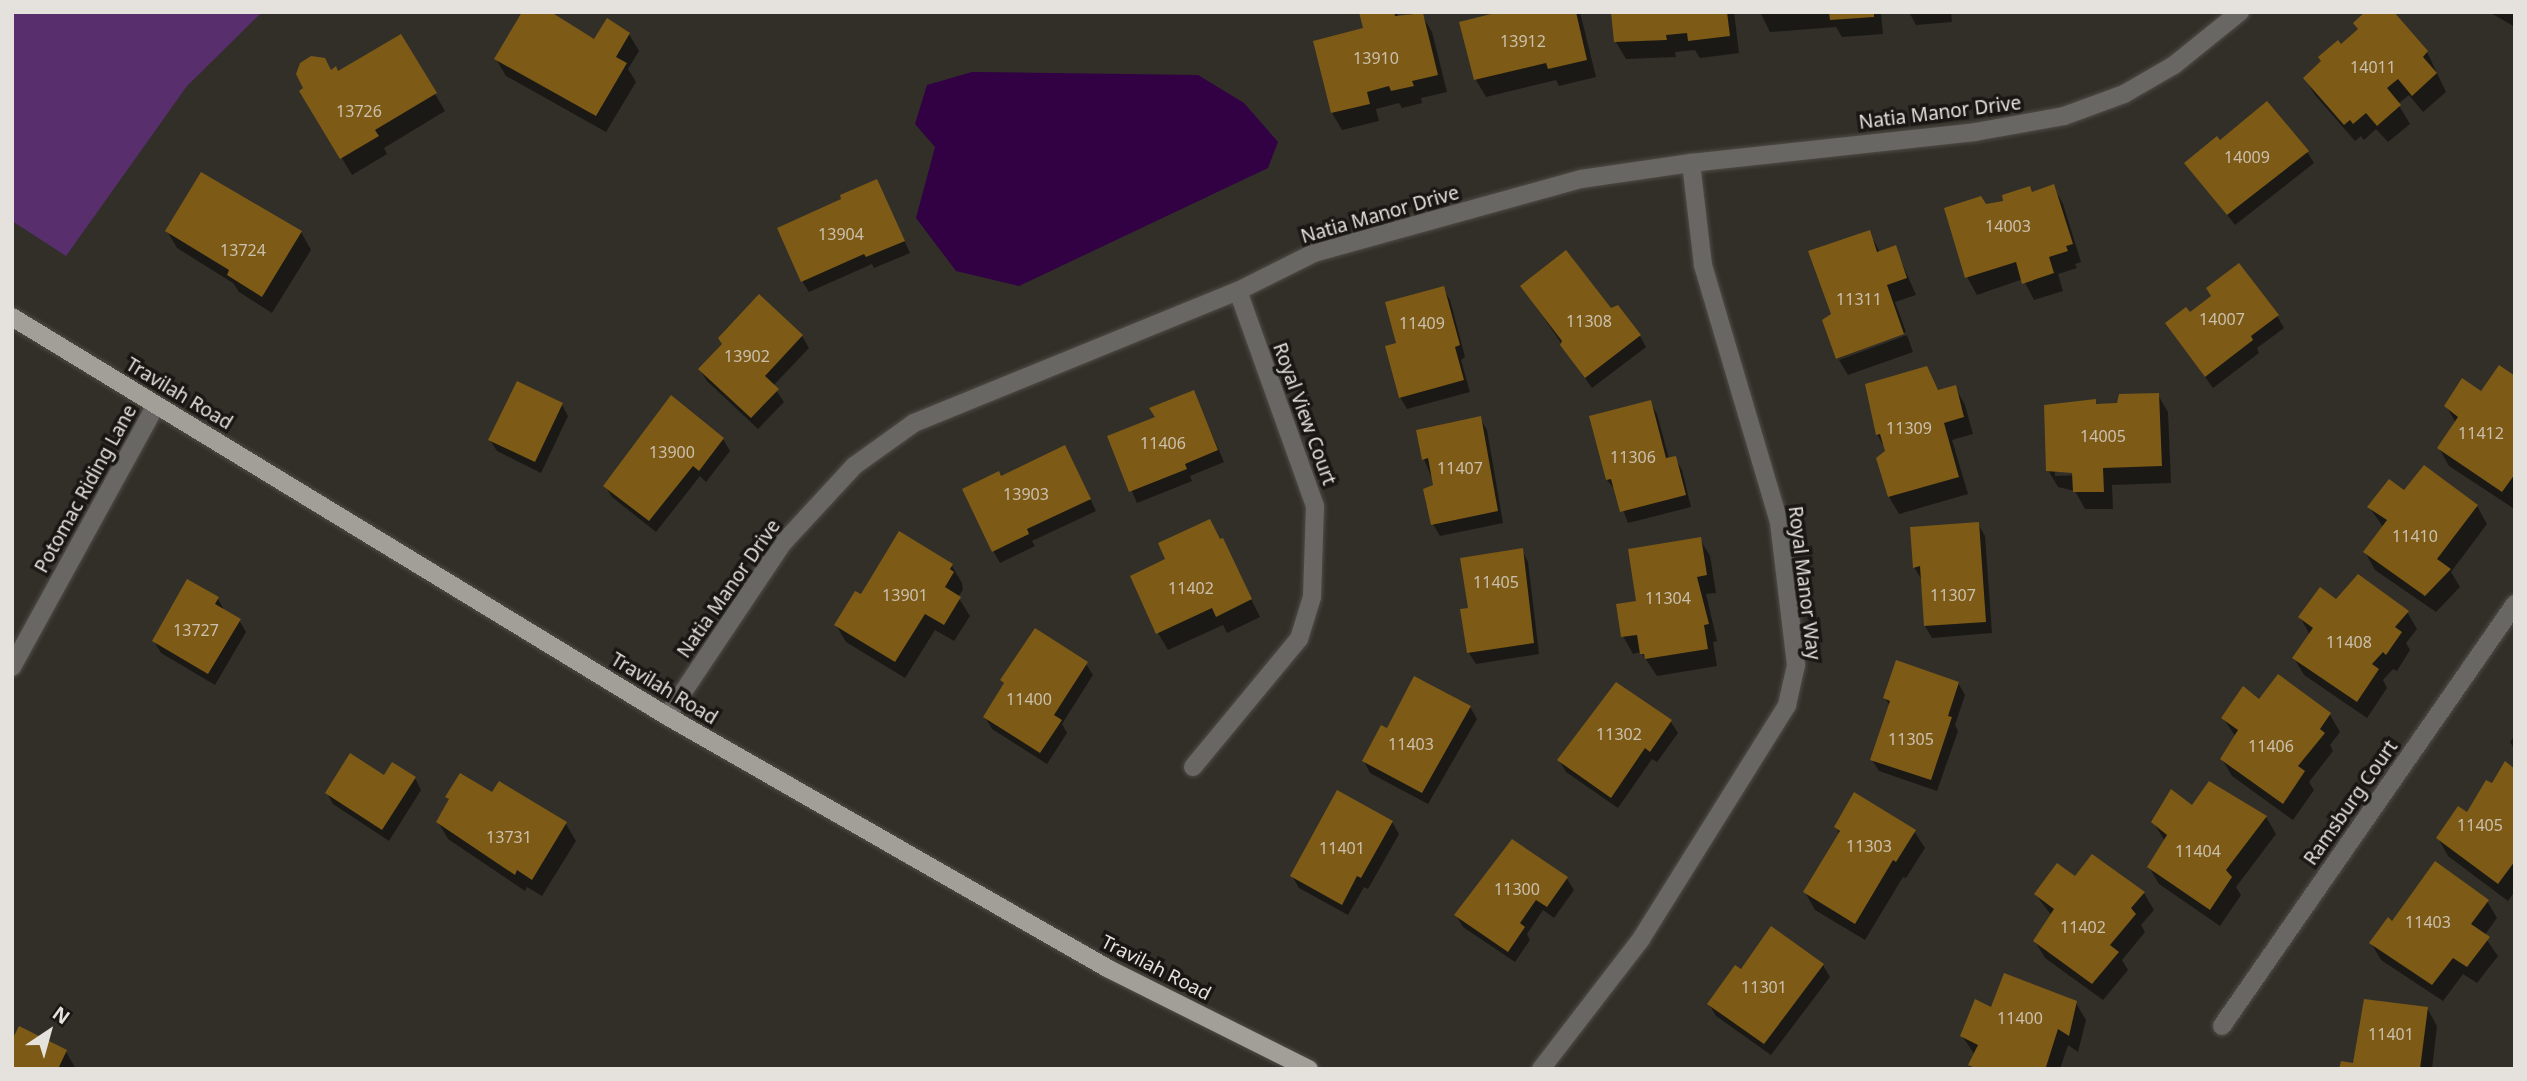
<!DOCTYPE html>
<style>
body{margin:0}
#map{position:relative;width:2527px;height:1081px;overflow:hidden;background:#322f29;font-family:"Noto Sans",sans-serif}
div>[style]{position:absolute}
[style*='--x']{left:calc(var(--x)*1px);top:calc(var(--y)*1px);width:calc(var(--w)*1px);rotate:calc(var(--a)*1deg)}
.green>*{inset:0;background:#582e6d}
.water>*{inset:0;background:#310144}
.shadow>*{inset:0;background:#0007}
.building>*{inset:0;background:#7d5a15}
.roads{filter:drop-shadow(0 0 2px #4f4c46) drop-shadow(0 0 2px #4f4c46)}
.minor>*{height:18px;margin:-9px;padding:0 9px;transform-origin:9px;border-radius:9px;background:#696764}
.major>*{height:18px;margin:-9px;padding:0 9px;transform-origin:9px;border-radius:9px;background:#a29e98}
span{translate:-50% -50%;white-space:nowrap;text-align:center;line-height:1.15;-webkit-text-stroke:7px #191714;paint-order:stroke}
.number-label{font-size:16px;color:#cbc0ac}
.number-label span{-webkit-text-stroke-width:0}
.street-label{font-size:19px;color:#e5e2de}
.frame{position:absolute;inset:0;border:14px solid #e5e2de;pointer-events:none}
.north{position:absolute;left:14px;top:997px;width:70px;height:70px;-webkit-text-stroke:5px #191714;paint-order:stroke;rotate:36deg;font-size:19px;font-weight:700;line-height:28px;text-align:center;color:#e5e2de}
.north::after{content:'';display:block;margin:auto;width:24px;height:32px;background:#e5e2de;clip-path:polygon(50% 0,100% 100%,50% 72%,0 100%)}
</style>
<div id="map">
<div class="green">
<div style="clip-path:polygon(12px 12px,262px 12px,187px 86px,66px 256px,12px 221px)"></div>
</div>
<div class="water">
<div style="clip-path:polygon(972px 72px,1198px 75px,1244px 103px,1278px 142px,1268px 168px,1019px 286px,956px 271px,916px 218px,935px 147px,915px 124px,927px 85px)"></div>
</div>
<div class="shadow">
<div style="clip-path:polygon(1361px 12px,1396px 12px,1399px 17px,1414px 13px,1416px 17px,1422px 15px,1432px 32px,1447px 92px,1421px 98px,1422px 103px,1402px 108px,1399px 103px,1376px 109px,1379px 121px,1342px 130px,1332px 113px,1365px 29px)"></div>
<div style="clip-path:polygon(1506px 12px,1580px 12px,1596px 77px,1559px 86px,1556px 80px,1486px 97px,1476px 80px,1461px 23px)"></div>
<div style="clip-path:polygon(1612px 12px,1734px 12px,1739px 53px,1700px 58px,1695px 50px,1675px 52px,1676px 57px,1626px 59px,1616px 42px)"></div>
<div style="clip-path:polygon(1760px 12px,1881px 12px,1883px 34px,1842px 37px,1836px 27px,1770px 32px)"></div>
<div style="clip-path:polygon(1909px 12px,1960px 12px,1951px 13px,1952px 22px,1916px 25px)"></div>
<div style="clip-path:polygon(2392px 12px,2427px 52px,2446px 92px,2423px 112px,2409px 95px,2398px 104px,2410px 124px,2388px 142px,2376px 129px,2364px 140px,2361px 136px,2355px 141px,2315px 95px,2305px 78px,2341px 46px)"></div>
<div style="clip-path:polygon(2489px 12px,2515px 12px,2515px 27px)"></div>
<div style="clip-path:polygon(629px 34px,639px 51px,628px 69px,636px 82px,606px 132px,506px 76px,496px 59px)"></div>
<div style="clip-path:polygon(338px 73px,435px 94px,445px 111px,384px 148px,387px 154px,352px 175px,302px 92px)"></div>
<div style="clip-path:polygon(2220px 143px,2307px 152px,2314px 163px,2235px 225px,2187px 163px)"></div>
<div style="clip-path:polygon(877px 181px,910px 253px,874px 268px,872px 264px,809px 292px,802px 281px,844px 200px)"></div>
<div style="clip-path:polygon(2053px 186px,2063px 204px,2081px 262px,2075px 264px,2077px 268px,2058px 274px,2063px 291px,2034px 300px,2023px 279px,1977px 295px,1967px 277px,1946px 210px,2004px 202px)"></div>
<div style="clip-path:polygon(167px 231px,301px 232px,311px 250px,272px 313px,239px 292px,233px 283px,177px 248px)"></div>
<div style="clip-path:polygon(1869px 232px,1880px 252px,1895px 247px,1916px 295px,1895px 302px,1906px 332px,1838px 359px,1824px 321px,1833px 315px)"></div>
<div style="clip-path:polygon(1522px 286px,1611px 310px,1640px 336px,1646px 347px,1592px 388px)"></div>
<div style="clip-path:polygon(1443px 288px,1450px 300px,1465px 357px,1461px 360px,1470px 392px,1407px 409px,1400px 397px,1398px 345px)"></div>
<div style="clip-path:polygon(2277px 316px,2284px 328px,2257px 348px,2259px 353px,2213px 388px,2167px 324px)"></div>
<div style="clip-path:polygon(1907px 335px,1913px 352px,1848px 375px,1839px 360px)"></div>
<div style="clip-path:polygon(802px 336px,809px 348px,773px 386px,784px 402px,758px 429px,707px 381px,700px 370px)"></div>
<div style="clip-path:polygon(1926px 368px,1939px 392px,1955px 387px,1965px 405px,1973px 434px,1952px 440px,1968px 494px,1899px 514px,1889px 497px,1878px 458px,1887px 452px,1877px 434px)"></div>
<div style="clip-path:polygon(2515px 378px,2515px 505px,2513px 508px,2449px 466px,2439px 448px,2456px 423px,2446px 406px)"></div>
<div style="clip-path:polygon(1194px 393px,1224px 462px,1190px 476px,1192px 481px,1137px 503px,1109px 437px,1157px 418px)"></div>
<div style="clip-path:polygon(evenodd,2158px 395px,2168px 412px,2171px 483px,2112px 485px,2113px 509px,2085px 509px,2075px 491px,2058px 487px,2048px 470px,2095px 401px,2098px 406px,2119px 405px,2158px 395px,2081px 471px,2081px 475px,2055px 476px,2055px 472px,2081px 471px)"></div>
<div style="clip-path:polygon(671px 398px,723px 439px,730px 451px,706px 482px,700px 476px,656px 532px,612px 497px,605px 486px)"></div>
<div style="clip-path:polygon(1650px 402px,1657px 414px,1669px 459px,1675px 458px,1682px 470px,1691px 507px,1628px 523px,1616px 491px,1607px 480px)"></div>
<div style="clip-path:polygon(562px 405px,568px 416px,541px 473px,497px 451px,490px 440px)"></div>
<div style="clip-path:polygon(1480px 418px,1487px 430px,1503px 523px,1440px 536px,1433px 524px,1435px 486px,1424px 459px)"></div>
<div style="clip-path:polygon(1071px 459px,1096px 511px,1032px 541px,1035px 546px,1000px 563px,993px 551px,1001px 478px)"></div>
<div style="clip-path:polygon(2404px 492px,2477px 506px,2487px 524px,2451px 572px,2460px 587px,2436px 612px,2375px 570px,2365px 552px,2384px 528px,2369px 507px)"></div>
<div style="clip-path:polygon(1978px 524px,1985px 536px,1992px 633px,1932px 638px,1925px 626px,1921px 579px,1914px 567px)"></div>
<div style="clip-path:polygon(1700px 539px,1710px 556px,1716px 593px,1706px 594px,1717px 641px,1713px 642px,1717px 666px,1657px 676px,1641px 652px,1633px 654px,1623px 636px,1638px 603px)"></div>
<div style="clip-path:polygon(1522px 550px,1528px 562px,1539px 654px,1476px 664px,1469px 653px,1470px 609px)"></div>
<div style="clip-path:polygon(1229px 555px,1260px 617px,1227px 633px,1223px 625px,1168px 650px,1158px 633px)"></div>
<div style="clip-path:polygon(952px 566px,962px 583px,963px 590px,958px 597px,970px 616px,954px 641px,935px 630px,905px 678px,846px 642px,836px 625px,861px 596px)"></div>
<div style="clip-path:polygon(218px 599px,225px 612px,239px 620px,246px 632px,215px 685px,161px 653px,154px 641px)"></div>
<div style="clip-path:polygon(2337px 602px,2407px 612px,2417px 629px,2406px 643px,2410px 650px,2397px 671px,2393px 669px,2383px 680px,2387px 688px,2367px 718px,2304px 675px,2294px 658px,2310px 635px,2300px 617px)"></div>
<div style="clip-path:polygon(1086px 664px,1093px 675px,1062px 724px,1067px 733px,1047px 764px,992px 729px,985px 717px,1005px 685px,1002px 680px)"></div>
<div style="clip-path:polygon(1958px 683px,1965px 695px,1955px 725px,1958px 731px,1937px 791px,1879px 771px,1872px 760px,1890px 706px,1885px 698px)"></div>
<div style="clip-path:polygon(2259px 701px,2330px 715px,2340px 732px,2330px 745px,2333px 751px,2309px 782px,2314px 790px,2293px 820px,2232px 776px,2222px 759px,2236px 737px,2223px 718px)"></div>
<div style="clip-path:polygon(1470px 707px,1477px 719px,1428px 804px,1370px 773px,1364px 761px,1388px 730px)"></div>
<div style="clip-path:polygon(1593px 713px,1671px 722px,1678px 733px,1657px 762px,1652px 759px,1618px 808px,1566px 772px,1559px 760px)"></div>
<div style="clip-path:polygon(2515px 735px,2515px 750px,2510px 742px)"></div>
<div style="clip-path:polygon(2515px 771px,2515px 891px,2508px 901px,2448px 856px,2438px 838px,2467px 815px,2492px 785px)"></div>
<div style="clip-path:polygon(385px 777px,415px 778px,421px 790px,389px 841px,333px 804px,327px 793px)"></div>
<div style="clip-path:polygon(493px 794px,566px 824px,576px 841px,542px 896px,527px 887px,525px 891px,448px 839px,438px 822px,450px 801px,447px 797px)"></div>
<div style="clip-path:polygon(2193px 807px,2266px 817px,2276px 834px,2236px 887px,2241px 895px,2220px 926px,2159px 884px,2149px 867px,2165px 841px,2153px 822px)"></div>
<div style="clip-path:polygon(1392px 822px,1399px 834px,1368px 889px,1364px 887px,1348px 915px,1299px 888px,1292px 876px)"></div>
<div style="clip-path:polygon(1836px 827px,1914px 831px,1925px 848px,1906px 878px,1903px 877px,1865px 940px,1815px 910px,1805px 892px,1840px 835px)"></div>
<div style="clip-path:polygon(1512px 841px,1567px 879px,1574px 890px,1554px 918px,1543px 910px,1527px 934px,1530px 940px,1515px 962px,1463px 927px,1456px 915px)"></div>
<div style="clip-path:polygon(2144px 893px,2154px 910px,2141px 925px,2145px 932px,2122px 960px,2128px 970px,2103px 1000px,2045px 958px,2035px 941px,2052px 916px,2036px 895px)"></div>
<div style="clip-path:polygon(2487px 901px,2497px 918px,2484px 936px,2498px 956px,2477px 983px,2463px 974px,2443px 1001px,2381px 960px,2371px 943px)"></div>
<div style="clip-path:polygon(1772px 929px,1823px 965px,1830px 977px,1771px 1055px,1716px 1016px,1709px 1004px,1741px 972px)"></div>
<div style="clip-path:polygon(2076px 1003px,2086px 1020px,2078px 1052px,2068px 1045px,2060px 1069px,1972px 1069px,1970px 1065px,1975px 1055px,1962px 1036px,1992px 1009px)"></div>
<div style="clip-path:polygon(2427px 1008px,2437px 1026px,2432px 1069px,2341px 1069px,2355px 1065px)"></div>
<div style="clip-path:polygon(66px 1052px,76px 1069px,12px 1069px)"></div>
</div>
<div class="building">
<div style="clip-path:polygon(522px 12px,551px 12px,594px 39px,607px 18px,630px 33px,616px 57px,627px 63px,596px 116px,494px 59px)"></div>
<div style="clip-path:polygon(1359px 12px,1394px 12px,1395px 16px,1423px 13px,1438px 75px,1412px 81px,1414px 86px,1391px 91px,1389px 86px,1367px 92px,1370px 104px,1331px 113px,1313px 41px,1363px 28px)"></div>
<div style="clip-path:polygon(1499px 12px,1576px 12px,1587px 60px,1548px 69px,1546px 63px,1474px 80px,1459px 22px)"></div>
<div style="clip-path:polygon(1611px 12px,1727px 12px,1730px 36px,1688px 41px,1687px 33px,1666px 35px,1667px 40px,1614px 42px)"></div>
<div style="clip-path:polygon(1829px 12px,1874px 12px,1874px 17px,1830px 20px)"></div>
<div style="clip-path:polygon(2365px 12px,2394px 12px,2428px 51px,2423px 57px,2437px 73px,2412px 96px,2398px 79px,2387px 88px,2401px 105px,2377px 126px,2366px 113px,2353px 124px,2350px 120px,2344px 125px,2303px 78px,2321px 61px,2318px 57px,2338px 40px,2341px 44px,2358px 29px,2353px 23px)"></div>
<div style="clip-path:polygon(401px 34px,437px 93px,375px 130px,379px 136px,340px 159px,299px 91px,303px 88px,296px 74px,300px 63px,311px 56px,325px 58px,331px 70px,336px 66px,338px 71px)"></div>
<div style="clip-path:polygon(2267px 101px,2309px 151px,2227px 215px,2184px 163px,2217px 136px,2220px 140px)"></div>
<div style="clip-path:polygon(201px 172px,302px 231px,262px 297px,227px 275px,229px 270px,165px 231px)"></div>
<div style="clip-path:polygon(877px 179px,905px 241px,866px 257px,864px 254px,801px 282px,777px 228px,841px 199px,840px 195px)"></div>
<div style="clip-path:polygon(2054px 184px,2073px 244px,2066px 246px,2068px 251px,2049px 257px,2054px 273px,2022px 284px,2016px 262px,1965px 278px,1944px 208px,1981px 196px,1986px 204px,2003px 201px,2002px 195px,2030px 186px,2032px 192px)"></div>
<div style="clip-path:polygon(1870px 230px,1877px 252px,1896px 245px,1907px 278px,1887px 285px,1904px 334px,1836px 359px,1822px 320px,1831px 314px,1808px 251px)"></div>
<div style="clip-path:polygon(1566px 250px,1611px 308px,1618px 305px,1641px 335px,1585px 378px,1560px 345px,1562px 341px,1520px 286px)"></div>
<div style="clip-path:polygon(2239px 263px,2279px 315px,2251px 336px,2253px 340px,2205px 377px,2165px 323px,2186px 307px,2190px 312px,2211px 296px,2206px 288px)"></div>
<div style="clip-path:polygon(1444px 286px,1460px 345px,1455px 347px,1464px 380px,1399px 398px,1385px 346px,1396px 343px,1385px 302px)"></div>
<div style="clip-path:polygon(759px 294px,803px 335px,765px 376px,779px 389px,751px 418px,698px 369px,722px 344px,718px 338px)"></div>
<div style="clip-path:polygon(2499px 365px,2515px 376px,2515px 474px,2502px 492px,2437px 448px,2458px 417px,2444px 406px,2462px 378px,2481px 391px)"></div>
<div style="clip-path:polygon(1927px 366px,1938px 390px,1956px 385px,1964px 417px,1944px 423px,1959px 477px,1888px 497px,1876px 458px,1885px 451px,1880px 434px,1876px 435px,1865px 384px)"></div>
<div style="clip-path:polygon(517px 381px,563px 403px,535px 462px,488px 440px)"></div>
<div style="clip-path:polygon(1194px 390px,1218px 450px,1185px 464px,1187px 469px,1129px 492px,1107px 436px,1155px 417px,1149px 408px)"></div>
<div style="clip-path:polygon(2159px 393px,2162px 466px,2103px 468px,2104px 492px,2073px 492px,2072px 473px,2046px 471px,2044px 405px,2096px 399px,2096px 404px,2117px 403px,2119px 394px)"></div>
<div style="clip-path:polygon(671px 395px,724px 438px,699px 471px,693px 466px,649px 521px,603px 486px)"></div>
<div style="clip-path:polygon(1651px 400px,1666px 458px,1676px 456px,1686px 495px,1620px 512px,1611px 479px,1606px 480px,1589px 416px)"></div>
<div style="clip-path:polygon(1481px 416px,1498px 511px,1431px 525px,1423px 489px,1433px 485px,1428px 458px,1422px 460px,1416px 430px)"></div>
<div style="clip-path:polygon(1065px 445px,1091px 499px,1027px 529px,1029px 534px,992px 552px,962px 489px,999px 471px,1001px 476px)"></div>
<div style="clip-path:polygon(2424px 465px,2478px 505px,2437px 559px,2451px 569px,2425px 596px,2363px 552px,2387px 520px,2367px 507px,2389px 479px,2404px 490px)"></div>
<div style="clip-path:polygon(1210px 519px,1220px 539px,1223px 538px,1252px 599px,1216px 617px,1212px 608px,1156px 634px,1130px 576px,1165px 559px,1158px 543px)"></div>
<div style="clip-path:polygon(1979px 522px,1986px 622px,1924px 626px,1920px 566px,1913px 568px,1910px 527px)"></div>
<div style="clip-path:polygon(899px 531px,953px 564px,950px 569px,954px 572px,945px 587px,961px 597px,944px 625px,925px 614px,895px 662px,834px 625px,855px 591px,861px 594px)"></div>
<div style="clip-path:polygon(1701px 537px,1707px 575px,1697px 577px,1709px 624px,1704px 625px,1708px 649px,1645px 659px,1644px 654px,1640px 654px,1637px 635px,1621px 637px,1616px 604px,1636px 601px,1628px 549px)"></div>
<div style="clip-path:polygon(1523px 548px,1534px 643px,1467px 653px,1460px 609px,1468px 608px,1460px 558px)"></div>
<div style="clip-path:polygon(2358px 574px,2409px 611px,2395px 627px,2402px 632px,2386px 655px,2383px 652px,2372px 664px,2379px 669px,2357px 702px,2292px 658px,2313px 628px,2298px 617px,2320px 587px,2336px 599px)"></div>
<div style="clip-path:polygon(187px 579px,219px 597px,215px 604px,241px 619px,208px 674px,152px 641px)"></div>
<div style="clip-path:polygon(1035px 628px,1088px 662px,1054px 715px,1062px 720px,1040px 753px,983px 717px,1004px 683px,1000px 680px)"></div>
<div style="clip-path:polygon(1896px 660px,1959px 682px,1948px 716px,1952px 717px,1931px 780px,1870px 760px,1890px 701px,1883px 698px)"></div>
<div style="clip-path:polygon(2278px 674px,2331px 713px,2320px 729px,2325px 733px,2298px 766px,2305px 771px,2283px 804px,2220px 759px,2238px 730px,2221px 718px,2243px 686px,2259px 699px)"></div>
<div style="clip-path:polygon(1414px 676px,1471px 706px,1422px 793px,1362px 761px,1381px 725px,1387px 728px)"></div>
<div style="clip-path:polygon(1616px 682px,1672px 720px,1650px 752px,1645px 748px,1611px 798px,1557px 760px)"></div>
<div style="clip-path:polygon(350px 753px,384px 775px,392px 762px,416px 777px,382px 830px,325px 793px)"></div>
<div style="clip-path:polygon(2505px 761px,2515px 769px,2515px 861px,2498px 884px,2436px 838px,2458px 806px,2467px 812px,2486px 780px,2492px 783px)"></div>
<div style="clip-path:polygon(460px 773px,492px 792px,499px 781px,567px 822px,532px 880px,517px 870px,515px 875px,436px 822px,449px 799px,445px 797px)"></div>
<div style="clip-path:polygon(2209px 781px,2267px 816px,2226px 870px,2232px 877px,2210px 910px,2147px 867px,2167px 835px,2151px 822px,2171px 789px,2192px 805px)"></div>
<div style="clip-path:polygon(1337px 790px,1393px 821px,1361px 878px,1357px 876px,1342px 905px,1290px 876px)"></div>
<div style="clip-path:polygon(1854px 792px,1916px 830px,1896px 862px,1893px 860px,1855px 924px,1803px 892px,1840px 831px,1834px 827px)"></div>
<div style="clip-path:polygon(1512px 839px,1568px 877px,1547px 907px,1536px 900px,1520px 923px,1525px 927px,1508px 952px,1454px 915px)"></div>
<div style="clip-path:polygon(2092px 854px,2145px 892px,2131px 908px,2136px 914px,2110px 945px,2119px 952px,2092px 984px,2033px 941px,2054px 909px,2034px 894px,2057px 863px,2075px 876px)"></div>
<div style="clip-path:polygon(2435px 861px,2489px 900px,2471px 924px,2490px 937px,2467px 967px,2453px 958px,2432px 985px,2369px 943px,2388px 917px,2392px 921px)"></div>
<div style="clip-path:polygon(1771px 926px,1824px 964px,1764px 1044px,1707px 1004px,1735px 965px,1741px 969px)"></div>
<div style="clip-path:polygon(2004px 973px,2077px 1001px,2069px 1036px,2058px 1029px,2046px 1067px,1977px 1069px,1968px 1065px,1978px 1045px,1960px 1036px,1975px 999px,1991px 1007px)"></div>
<div style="clip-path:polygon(2364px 999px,2428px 1007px,2420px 1069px,2339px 1069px,2341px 1061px,2353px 1063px)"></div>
<div style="clip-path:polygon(19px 1026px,67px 1050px,58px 1069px,12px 1069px,12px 1040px)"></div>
</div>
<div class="roads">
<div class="minor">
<div style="--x:12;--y:667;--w:299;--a:-61.2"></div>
<div style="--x:667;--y:716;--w:208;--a:-56.2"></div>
<div style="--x:783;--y:543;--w:105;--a:-47.3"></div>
<div style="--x:854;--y:466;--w:74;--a:-35.6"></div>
<div style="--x:914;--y:423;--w:350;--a:-22.2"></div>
<div style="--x:1238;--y:291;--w:85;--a:-26.6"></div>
<div style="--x:1314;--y:253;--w:277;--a:-15.5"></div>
<div style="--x:1581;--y:179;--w:111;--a:-8.3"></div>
<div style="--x:1691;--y:163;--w:286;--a:-6.2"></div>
<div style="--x:1975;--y:132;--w:90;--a:-10.2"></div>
<div style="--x:2064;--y:116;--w:64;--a:-20.1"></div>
<div style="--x:2124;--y:94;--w:58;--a:-30.1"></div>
<div style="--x:2174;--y:65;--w:85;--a:-38.8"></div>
<div style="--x:1193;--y:767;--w:166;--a:-50.4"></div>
<div style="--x:1299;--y:639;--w:44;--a:-72.8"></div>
<div style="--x:1312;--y:597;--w:91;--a:-88.1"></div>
<div style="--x:1315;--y:506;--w:228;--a:-109.7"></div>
<div style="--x:2222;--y:1026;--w:514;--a:-55.23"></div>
<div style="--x:1541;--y:1069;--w:164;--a:-52.4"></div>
<div style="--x:1641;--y:939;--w:276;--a:-58"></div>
<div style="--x:1787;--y:705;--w:41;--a:-77.3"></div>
<div style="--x:1796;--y:665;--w:144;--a:-96.8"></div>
<div style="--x:1779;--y:522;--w:268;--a:-106.5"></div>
<div style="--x:1703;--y:265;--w:103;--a:-96.7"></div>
</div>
<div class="major">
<div style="--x:12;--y:317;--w:767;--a:31.35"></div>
<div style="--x:667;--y:716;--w:507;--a:29.8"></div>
<div style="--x:1107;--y:968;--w:226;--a:26.6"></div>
</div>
</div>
<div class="number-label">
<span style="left:1523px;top:41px">13912</span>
<span style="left:1376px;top:58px">13910</span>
<span style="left:2373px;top:67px">14011</span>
<span style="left:359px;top:111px">13726</span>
<span style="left:2247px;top:157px">14009</span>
<span style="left:2008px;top:226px">14003</span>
<span style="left:841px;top:234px">13904</span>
<span style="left:243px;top:250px">13724</span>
<span style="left:1859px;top:299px">11311</span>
<span style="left:2222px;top:319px">14007</span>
<span style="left:1589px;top:321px">11308</span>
<span style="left:1422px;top:323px">11409</span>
<span style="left:747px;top:356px">13902</span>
<span style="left:1909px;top:428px">11309</span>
<span style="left:2481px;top:433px">11412</span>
<span style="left:2103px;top:436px">14005</span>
<span style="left:1163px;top:443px">11406</span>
<span style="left:672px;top:452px">13900</span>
<span style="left:1633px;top:457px">11306</span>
<span style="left:1460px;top:468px">11407</span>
<span style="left:1026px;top:494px">13903</span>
<span style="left:2415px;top:536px">11410</span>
<span style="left:1496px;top:582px">11405</span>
<span style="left:1191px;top:588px">11402</span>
<span style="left:905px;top:595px">13901</span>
<span style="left:1953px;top:595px">11307</span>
<span style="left:1668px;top:598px">11304</span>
<span style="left:196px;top:630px">13727</span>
<span style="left:2349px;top:642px">11408</span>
<span style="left:1029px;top:699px">11400</span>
<span style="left:1619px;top:734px">11302</span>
<span style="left:1911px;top:739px">11305</span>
<span style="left:1411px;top:744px">11403</span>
<span style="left:2271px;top:746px">11406</span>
<span style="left:2480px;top:825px">11405</span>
<span style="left:509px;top:837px">13731</span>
<span style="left:1869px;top:846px">11303</span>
<span style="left:1342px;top:848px">11401</span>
<span style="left:2198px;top:851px">11404</span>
<span style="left:1517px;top:889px">11300</span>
<span style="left:2428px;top:922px">11403</span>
<span style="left:2083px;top:927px">11402</span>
<span style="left:1764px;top:987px">11301</span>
<span style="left:2020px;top:1018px">11400</span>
<span style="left:2391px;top:1034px">11401</span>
</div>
<div class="street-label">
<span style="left:1940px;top:113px;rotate:-7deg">Natia Manor Drive</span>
<span style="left:1380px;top:215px;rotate:-16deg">Natia Manor Drive</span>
<span style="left:179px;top:394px;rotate:31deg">Travilah Road</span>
<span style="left:1304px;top:414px;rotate:70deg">Royal View Court</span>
<span style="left:86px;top:489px;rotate:-61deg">Potomac Riding Lane</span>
<span style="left:1804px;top:583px;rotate:83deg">Royal Manor Way</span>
<span style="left:729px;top:589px;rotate:-55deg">Natia Manor Drive</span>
<span style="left:664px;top:689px;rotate:31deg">Travilah Road</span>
<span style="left:2351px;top:803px;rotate:-55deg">Ramsburg Court</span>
<span style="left:1156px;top:968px;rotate:27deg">Travilah Road</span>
</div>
<div class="frame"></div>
<div class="north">N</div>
</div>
